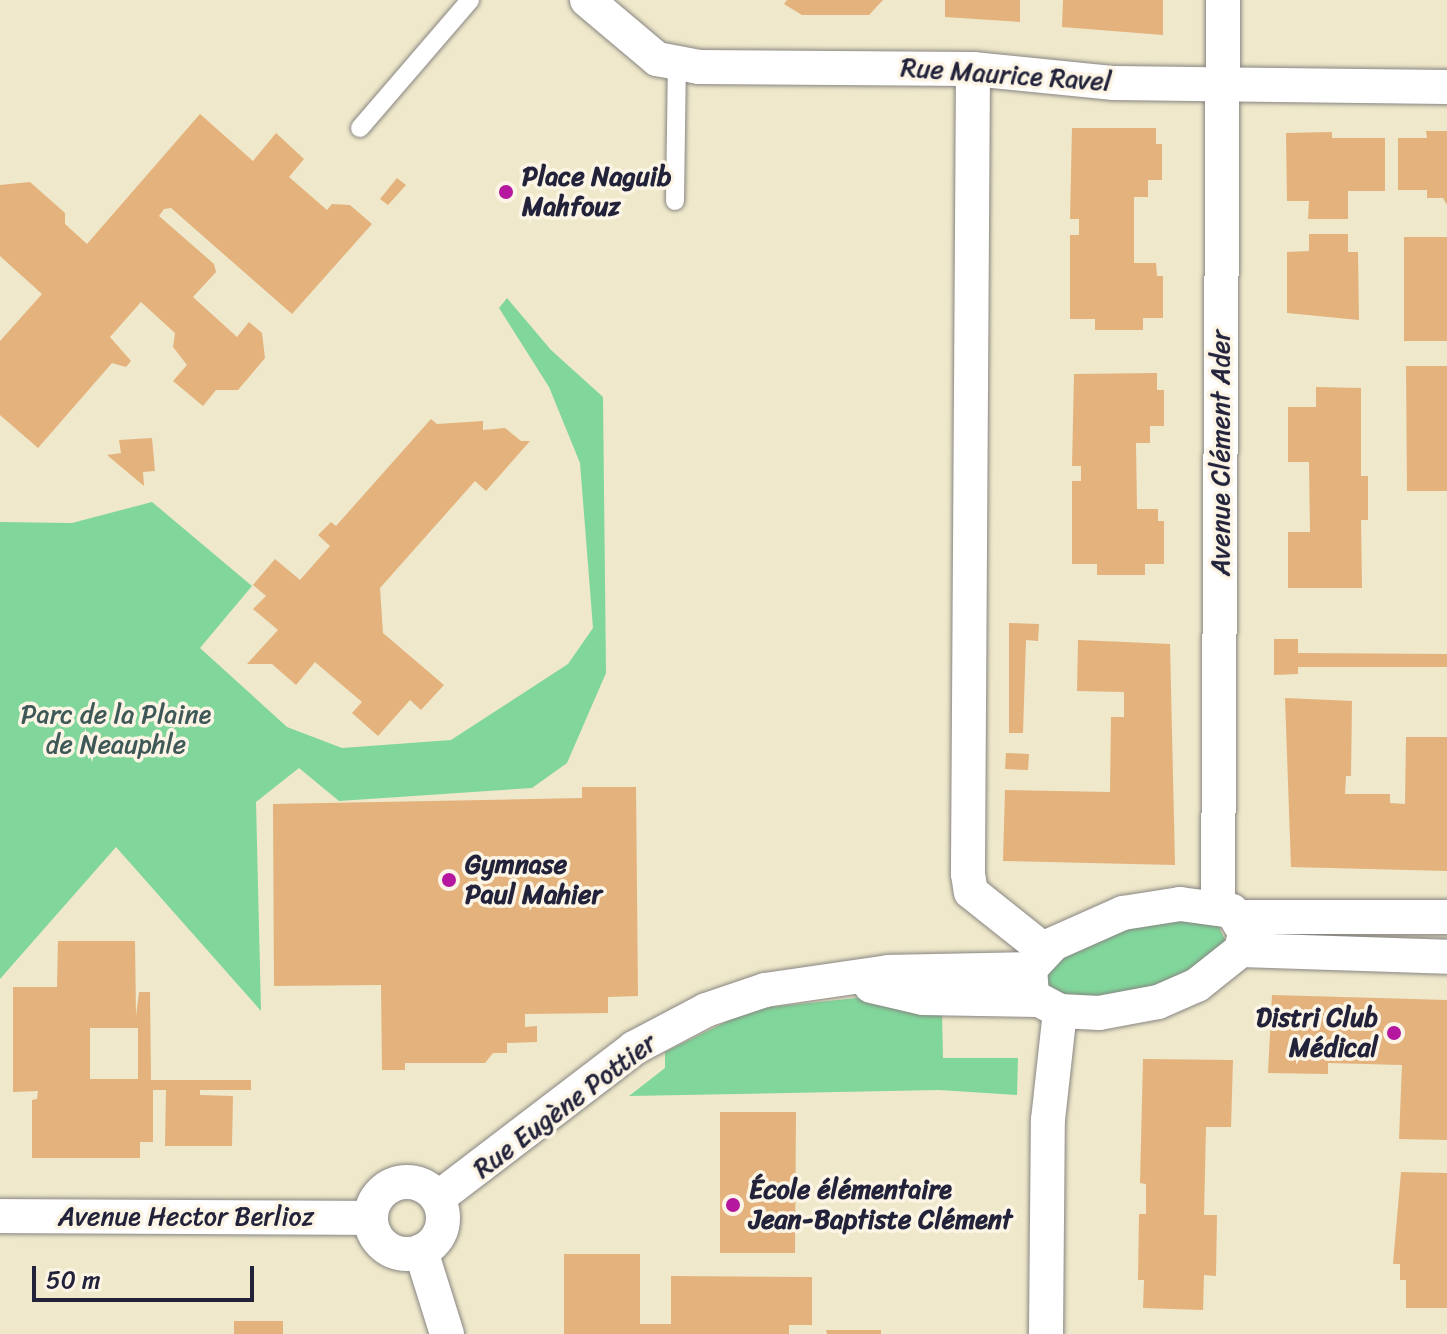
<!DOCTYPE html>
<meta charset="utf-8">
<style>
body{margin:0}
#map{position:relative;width:1447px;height:1334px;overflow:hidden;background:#efe8ca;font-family:Sriracha,sans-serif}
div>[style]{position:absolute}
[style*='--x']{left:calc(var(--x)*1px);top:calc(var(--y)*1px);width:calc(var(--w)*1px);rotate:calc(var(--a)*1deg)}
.green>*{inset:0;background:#81d79b}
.building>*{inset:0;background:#e3b27d}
.roads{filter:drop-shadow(0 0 2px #888582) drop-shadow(0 0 2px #888582)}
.service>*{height:18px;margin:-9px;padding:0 9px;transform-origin:9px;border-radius:9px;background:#fff}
.minor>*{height:34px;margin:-17px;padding:0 17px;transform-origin:17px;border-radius:17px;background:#fff}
.minor>.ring{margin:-17px;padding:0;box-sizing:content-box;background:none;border:34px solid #fff;border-radius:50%}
.dots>*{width:22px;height:22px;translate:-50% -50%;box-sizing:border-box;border:4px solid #fcf5e5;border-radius:50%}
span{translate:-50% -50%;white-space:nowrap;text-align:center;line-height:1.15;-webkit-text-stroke:7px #fcf5e5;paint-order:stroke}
.street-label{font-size:26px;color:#22223b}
.poi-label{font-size:26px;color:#22223b;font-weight:700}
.left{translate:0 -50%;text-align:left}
.right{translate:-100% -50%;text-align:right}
.park-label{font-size:26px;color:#3e5858}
.scale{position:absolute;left:32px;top:1266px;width:222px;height:36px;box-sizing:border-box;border:4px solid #22223b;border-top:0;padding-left:10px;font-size:24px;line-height:28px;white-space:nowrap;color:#22223b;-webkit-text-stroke:6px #fcf5e5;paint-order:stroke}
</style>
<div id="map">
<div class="green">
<div style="clip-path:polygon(507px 298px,551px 350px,603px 397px,606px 673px,567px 763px,532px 788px,339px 801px,299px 768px,256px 802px,261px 1011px,116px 847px,0 979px,0 522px,72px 523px,152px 502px,252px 586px,200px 648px,287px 727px,342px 748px,451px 740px,568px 664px,593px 628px,580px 463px,549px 387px,499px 308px)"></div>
<div style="clip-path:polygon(1180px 920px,1218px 925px,1226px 942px,1201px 966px,1141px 991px,1076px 999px,1051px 991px,1045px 978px,1054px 961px,1118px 929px)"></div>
<div style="clip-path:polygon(875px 996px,942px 1013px,943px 1058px,1018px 1058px,1017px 1095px,939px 1090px,629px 1096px,665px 1068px,665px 1052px,752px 1009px)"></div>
</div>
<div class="building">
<div style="clip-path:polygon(787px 0,883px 0,869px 15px,802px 15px,784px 4px)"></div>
<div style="clip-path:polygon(945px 0,1020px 0,1020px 22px,945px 17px)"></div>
<div style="clip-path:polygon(1063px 0,1163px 0,1163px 35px,1062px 27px)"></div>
<div style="clip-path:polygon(200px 114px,253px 161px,276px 133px,304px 159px,289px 177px,327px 210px,332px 204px,350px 205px,372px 224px,292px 314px,171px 208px,164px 209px,159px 216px,214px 264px,216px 272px,193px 297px,237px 337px,249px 322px,262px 333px,265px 358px,238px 390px,216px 390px,203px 406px,173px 381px,187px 365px,173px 347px,175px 333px,141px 302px,110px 337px,131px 361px,126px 367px,112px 363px,38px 448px,0 415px,0 341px,42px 294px,0 256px,0 185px,30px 182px,65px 213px,65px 224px,87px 244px)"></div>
<div style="clip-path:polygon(1072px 128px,1156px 128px,1156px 144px,1162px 144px,1162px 180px,1148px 180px,1148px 197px,1134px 197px,1134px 263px,1156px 263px,1157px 276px,1163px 276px,1163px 318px,1143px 318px,1143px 330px,1095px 330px,1095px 319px,1070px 319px,1070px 235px,1079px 235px,1079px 219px,1070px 219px)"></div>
<div style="clip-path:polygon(1426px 131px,1447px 131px,1447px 205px,1443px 198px,1427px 198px,1427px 190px,1398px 190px,1398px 138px,1427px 138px)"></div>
<div style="clip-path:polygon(1332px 132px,1332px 138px,1385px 138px,1385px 191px,1348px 191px,1348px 219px,1308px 219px,1309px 201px,1287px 201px,1286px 133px)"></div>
<div style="clip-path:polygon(397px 178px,406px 185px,388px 205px,380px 199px)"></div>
<div style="clip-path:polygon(1309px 234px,1348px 234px,1348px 252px,1358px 252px,1359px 320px,1287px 313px,1287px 252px,1309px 251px)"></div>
<div style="clip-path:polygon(1404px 237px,1447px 237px,1447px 341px,1404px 341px)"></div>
<div style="clip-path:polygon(1406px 366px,1447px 366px,1447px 491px,1407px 491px)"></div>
<div style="clip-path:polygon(1157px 373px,1157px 390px,1164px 390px,1164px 426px,1150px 426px,1150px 443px,1136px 443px,1137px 509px,1158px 509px,1158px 521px,1164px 521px,1164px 564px,1145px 564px,1145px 575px,1097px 575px,1097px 564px,1072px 564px,1072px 481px,1081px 481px,1081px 466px,1072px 466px,1074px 374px)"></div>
<div style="clip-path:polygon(1316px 387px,1361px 388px,1361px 476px,1368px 476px,1368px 520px,1361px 520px,1362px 588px,1288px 588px,1288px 532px,1310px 532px,1309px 462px,1288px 462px,1288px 407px,1316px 407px)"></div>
<div style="clip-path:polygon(431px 419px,437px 424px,483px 421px,483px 430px,505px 428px,521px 441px,530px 441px,486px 491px,475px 481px,380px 588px,383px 633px,444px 685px,421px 710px,410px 700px,378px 736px,352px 713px,362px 702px,315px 662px,296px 685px,272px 664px,247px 664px,278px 630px,253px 609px,266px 596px,253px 585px,275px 559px,300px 580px,330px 546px,318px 535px,331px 522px,336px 526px)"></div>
<div style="clip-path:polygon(152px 438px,155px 471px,143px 472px,144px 486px,107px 455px,121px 453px,119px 440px)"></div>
<div style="clip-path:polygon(1009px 623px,1039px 624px,1038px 641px,1026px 640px,1023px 733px,1009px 733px)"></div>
<div style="clip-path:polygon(1274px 639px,1298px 639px,1298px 653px,1447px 654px,1447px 667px,1298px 667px,1298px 674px,1274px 675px)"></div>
<div style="clip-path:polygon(1078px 640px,1170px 644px,1175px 865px,1003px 861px,1005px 790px,1110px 792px,1111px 717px,1124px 717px,1124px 692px,1077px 691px)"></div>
<div style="clip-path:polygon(1285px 698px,1352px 701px,1351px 776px,1346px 776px,1345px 794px,1390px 794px,1390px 803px,1405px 804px,1406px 737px,1447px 737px,1447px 871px,1291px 867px)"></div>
<div style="clip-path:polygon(1006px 753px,1029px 754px,1028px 770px,1005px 769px)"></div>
<div style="clip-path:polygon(582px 787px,636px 787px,638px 996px,608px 997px,608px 1013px,525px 1014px,525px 1027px,537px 1026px,537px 1042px,507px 1043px,507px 1053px,493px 1053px,485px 1063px,405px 1063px,405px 1070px,382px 1070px,381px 985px,274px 986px,273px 804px,582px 798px)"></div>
<div style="clip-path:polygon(evenodd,58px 941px,135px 941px,136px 1016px,139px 992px,150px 992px,151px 1080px,251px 1080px,251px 1090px,200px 1090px,200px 1095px,233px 1096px,232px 1146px,165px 1146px,166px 1090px,153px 1090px,153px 1142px,140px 1142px,140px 1158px,32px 1158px,32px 1100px,37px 1099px,38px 1091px,13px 1092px,13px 987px,57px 987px,58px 941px,90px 1028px,138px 1028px,138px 1079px,90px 1079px,90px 1028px)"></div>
<div style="clip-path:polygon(1272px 995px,1447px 1000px,1447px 1140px,1399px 1139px,1402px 1065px,1328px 1063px,1328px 1074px,1268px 1073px)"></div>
<div style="clip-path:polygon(1143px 1059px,1233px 1060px,1231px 1127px,1206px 1127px,1204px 1215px,1217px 1215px,1216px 1276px,1204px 1275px,1203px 1310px,1143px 1308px,1144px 1280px,1138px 1280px,1139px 1214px,1146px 1214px,1146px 1184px,1140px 1183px)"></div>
<div style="clip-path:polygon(720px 1112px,796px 1112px,795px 1253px,720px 1253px)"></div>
<div style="clip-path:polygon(1401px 1172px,1447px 1173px,1447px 1308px,1406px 1308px,1406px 1280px,1400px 1280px,1400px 1264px,1393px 1264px)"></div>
<div style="clip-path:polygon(564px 1254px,640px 1254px,640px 1324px,671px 1324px,671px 1276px,812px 1277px,812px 1325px,789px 1325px,789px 1334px,564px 1334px)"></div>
<div style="clip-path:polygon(234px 1321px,283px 1321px,283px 1334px,234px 1334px)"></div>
<div style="clip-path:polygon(826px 1330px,881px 1330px,881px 1334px,827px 1334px)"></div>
</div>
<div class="roads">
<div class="service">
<div style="--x:360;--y:128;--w:169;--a:-49.3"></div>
<div style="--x:675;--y:201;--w:137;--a:-89.2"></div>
</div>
<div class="minor">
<div style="--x:587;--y:0;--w:92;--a:40.1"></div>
<div style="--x:657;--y:59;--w:43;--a:10.8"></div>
<div style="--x:699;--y:67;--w:274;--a:0.4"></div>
<div style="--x:973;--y:69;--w:142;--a:5.7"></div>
<div style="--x:1114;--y:83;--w:333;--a:0.7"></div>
<div style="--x:973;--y:69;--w:805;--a:90.36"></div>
<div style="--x:968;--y:874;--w:18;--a:81"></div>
<div style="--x:971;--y:892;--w:93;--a:38.5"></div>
<div style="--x:1180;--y:904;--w:52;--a:7.7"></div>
<div style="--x:1232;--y:911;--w:26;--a:59"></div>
<div style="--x:1245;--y:933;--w:17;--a:103"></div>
<div style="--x:1241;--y:950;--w:56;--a:141.5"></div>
<div style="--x:1197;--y:985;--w:43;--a:156.4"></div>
<div style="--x:1158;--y:1002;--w:60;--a:169.4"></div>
<div style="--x:1099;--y:1013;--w:39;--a:-177"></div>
<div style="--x:1060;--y:1011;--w:32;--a:-152"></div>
<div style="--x:1032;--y:996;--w:27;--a:-94"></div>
<div style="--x:1030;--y:969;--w:34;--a:-47"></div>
<div style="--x:1053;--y:944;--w:77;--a:-23.9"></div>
<div style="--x:1123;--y:913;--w:58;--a:-9"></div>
<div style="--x:1218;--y:906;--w:906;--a:-89.68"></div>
<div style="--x:1239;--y:917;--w:208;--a:0"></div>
<div style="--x:1241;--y:950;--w:206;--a:1.9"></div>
<div style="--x:871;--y:986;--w:53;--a:13"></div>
<div style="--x:923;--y:998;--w:114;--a:1"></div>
<div class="ring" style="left:371px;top:1182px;width:38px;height:38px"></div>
<div style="--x:438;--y:1198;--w:247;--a:-37.4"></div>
<div style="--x:634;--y:1048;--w:81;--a:-27.8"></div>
<div style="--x:706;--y:1010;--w:62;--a:-18.7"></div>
<div style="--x:765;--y:990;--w:125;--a:-8.3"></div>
<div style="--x:889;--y:972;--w:141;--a:-1.2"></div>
<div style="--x:0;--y:1216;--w:371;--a:0.3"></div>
<div style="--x:421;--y:1251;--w:87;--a:72.6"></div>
<div style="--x:1046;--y:1334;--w:214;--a:-89.5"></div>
<div style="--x:1048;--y:1120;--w:110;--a:-83.7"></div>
</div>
</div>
<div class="dots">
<div style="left:506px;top:192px;background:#b5179e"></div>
<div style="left:449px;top:880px;background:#b5179e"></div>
<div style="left:1394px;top:1033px;background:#b5179e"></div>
<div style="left:733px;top:1205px;background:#b5179e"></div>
</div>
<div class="street-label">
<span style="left:1006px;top:75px;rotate:4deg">Rue Maurice Ravel</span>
<span style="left:1221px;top:453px;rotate:-90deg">Avenue Clément Ader</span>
<span style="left:565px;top:1106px;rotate:-37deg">Rue Eugène Pottier</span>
<span style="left:186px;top:1217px">Avenue Hector Berlioz</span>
</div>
<div class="poi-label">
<span class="left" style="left:522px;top:192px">Place Naguib<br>Mahfouz</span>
<span class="left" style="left:465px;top:880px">Gymnase<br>Paul Mahier</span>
<span class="right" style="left:1378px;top:1033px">Distri Club<br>Médical</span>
<span class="left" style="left:749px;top:1205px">École élémentaire<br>Jean-Baptiste Clément</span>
</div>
<div class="park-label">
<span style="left:116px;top:730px">Parc de la Plaine<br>de Neauphle</span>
</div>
<div class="scale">50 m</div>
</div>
